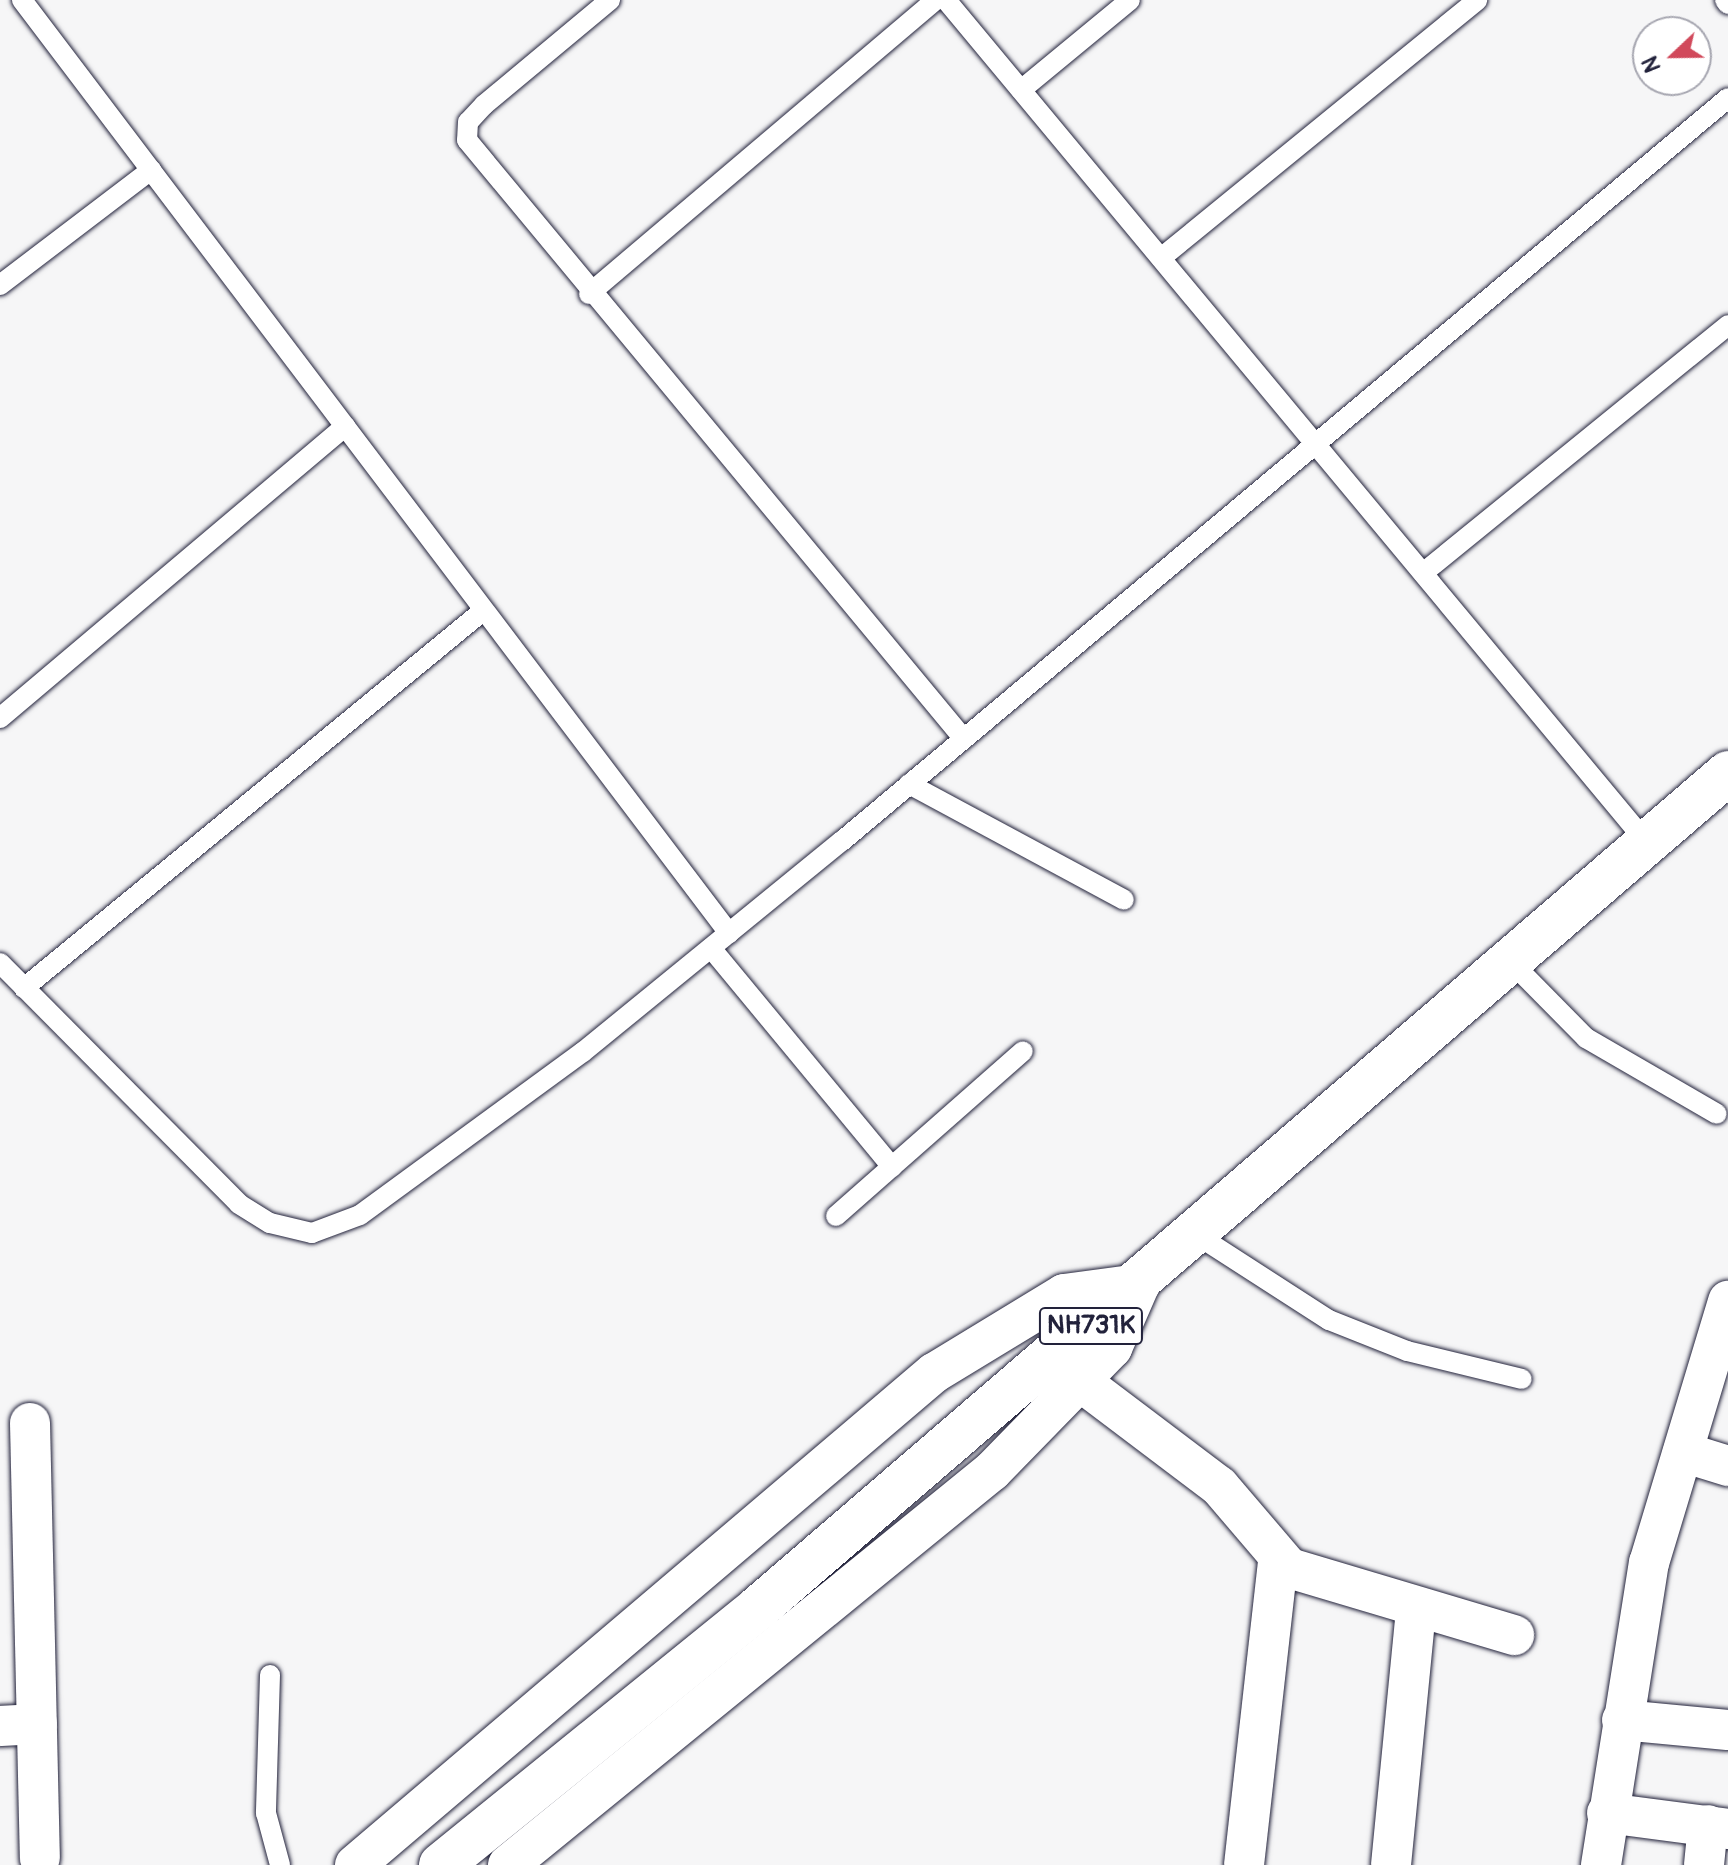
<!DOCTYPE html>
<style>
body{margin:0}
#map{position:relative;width:1728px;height:1865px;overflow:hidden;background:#f6f6f7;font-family:Pangolin,sans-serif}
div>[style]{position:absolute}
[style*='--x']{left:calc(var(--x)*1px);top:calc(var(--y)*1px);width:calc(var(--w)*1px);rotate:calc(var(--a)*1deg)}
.roads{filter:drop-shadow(0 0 2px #22223b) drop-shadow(0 0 2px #22223b)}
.lane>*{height:20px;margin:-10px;padding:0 10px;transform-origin:10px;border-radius:10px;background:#fff}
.street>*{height:40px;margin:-20px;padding:0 20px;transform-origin:20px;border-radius:20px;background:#fff}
.highway>*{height:44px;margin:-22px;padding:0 22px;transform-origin:22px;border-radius:22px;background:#fff}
span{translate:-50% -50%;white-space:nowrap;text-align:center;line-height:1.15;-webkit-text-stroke:6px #fff;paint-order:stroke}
.shield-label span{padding:2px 6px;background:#fff;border:2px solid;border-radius:6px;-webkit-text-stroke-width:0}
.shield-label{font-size:26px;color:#22223b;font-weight:700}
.north{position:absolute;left:1632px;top:16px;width:80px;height:80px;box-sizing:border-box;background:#fff;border:2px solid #a7a7b1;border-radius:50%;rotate:248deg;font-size:22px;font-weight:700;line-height:32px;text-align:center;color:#22223b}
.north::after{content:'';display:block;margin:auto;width:28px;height:36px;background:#d1495b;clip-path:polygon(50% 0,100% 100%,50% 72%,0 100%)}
</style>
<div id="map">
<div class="roads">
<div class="lane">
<div style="--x:22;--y:0;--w:1171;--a:52.85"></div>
<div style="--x:610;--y:0;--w:164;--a:140.2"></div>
<div style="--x:484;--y:105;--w:23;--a:133"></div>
<div style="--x:468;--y:122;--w:18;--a:93"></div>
<div style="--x:467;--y:140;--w:778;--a:50.32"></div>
<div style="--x:946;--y:0;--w:1096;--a:50.25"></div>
<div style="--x:1725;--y:0;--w:5;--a:53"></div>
<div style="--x:1021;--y:90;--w:141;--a:-39.5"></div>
<div style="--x:1161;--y:258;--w:408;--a:-39.2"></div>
<div style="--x:0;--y:285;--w:190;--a:-37.3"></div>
<div style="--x:589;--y:294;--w:455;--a:-40.3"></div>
<div style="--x:1423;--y:573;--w:393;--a:-39.1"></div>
<div style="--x:0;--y:718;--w:452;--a:-40.2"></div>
<div style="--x:909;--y:784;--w:244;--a:28.3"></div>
<div style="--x:711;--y:948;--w:284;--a:50.4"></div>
<div style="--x:1511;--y:962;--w:107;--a:45.4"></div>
<div style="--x:1586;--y:1038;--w:151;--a:30.1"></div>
<div style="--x:0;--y:963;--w:339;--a:45.2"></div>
<div style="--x:239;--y:1204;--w:36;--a:32"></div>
<div style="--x:270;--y:1223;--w:43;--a:13.4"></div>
<div style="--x:312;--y:1233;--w:51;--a:-20.6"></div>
<div style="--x:360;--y:1215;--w:276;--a:-36.2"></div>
<div style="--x:583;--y:1052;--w:334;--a:-39.2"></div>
<div style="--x:842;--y:841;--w:1156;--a:-39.98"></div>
<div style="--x:24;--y:988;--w:595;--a:-39.41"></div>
<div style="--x:836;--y:1216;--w:249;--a:-41.4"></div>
<div style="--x:1197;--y:1235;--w:157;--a:32.8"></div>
<div style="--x:1329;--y:1320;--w:84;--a:21.7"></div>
<div style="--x:1407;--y:1351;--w:118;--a:13.7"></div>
<div style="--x:270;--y:1675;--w:138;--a:91.7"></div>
<div style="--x:266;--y:1813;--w:54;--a:74.9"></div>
</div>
<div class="street">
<div style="--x:1080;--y:1381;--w:174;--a:37.1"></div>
<div style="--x:1219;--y:1486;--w:108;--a:49.5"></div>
<div style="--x:1289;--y:1568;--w:235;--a:16.6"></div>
<div style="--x:30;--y:1423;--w:435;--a:88.7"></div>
<div style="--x:1683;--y:1452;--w:47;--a:17.3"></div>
<div style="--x:1622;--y:1720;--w:106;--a:5.4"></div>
<div style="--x:0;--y:1726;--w:37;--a:-3"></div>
<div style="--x:1607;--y:1813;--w:122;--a:7.5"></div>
<div style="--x:355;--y:1865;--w:760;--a:-40.36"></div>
<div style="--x:934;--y:1373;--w:152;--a:-31.3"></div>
<div style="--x:1064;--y:1294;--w:77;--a:-7.5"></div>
<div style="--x:508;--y:1865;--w:624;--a:-39.15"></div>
<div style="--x:992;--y:1471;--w:172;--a:-45.7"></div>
<div style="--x:1112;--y:1348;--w:70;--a:-66.4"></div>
<div style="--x:1244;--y:1865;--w:307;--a:-83.6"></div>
<div style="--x:1391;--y:1865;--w:257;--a:-84.4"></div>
<div style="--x:1601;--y:1865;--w:306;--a:-81"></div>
<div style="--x:1649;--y:1563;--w:274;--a:-73.2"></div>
<div style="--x:1704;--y:1865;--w:40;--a:-84.3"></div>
</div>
<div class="highway">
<div style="--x:441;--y:1865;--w:408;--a:-39"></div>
<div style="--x:758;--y:1608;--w:1280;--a:-40.72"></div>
</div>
</div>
<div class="shield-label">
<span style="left:1091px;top:1326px">NH731K</span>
</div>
<div class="north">N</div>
</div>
